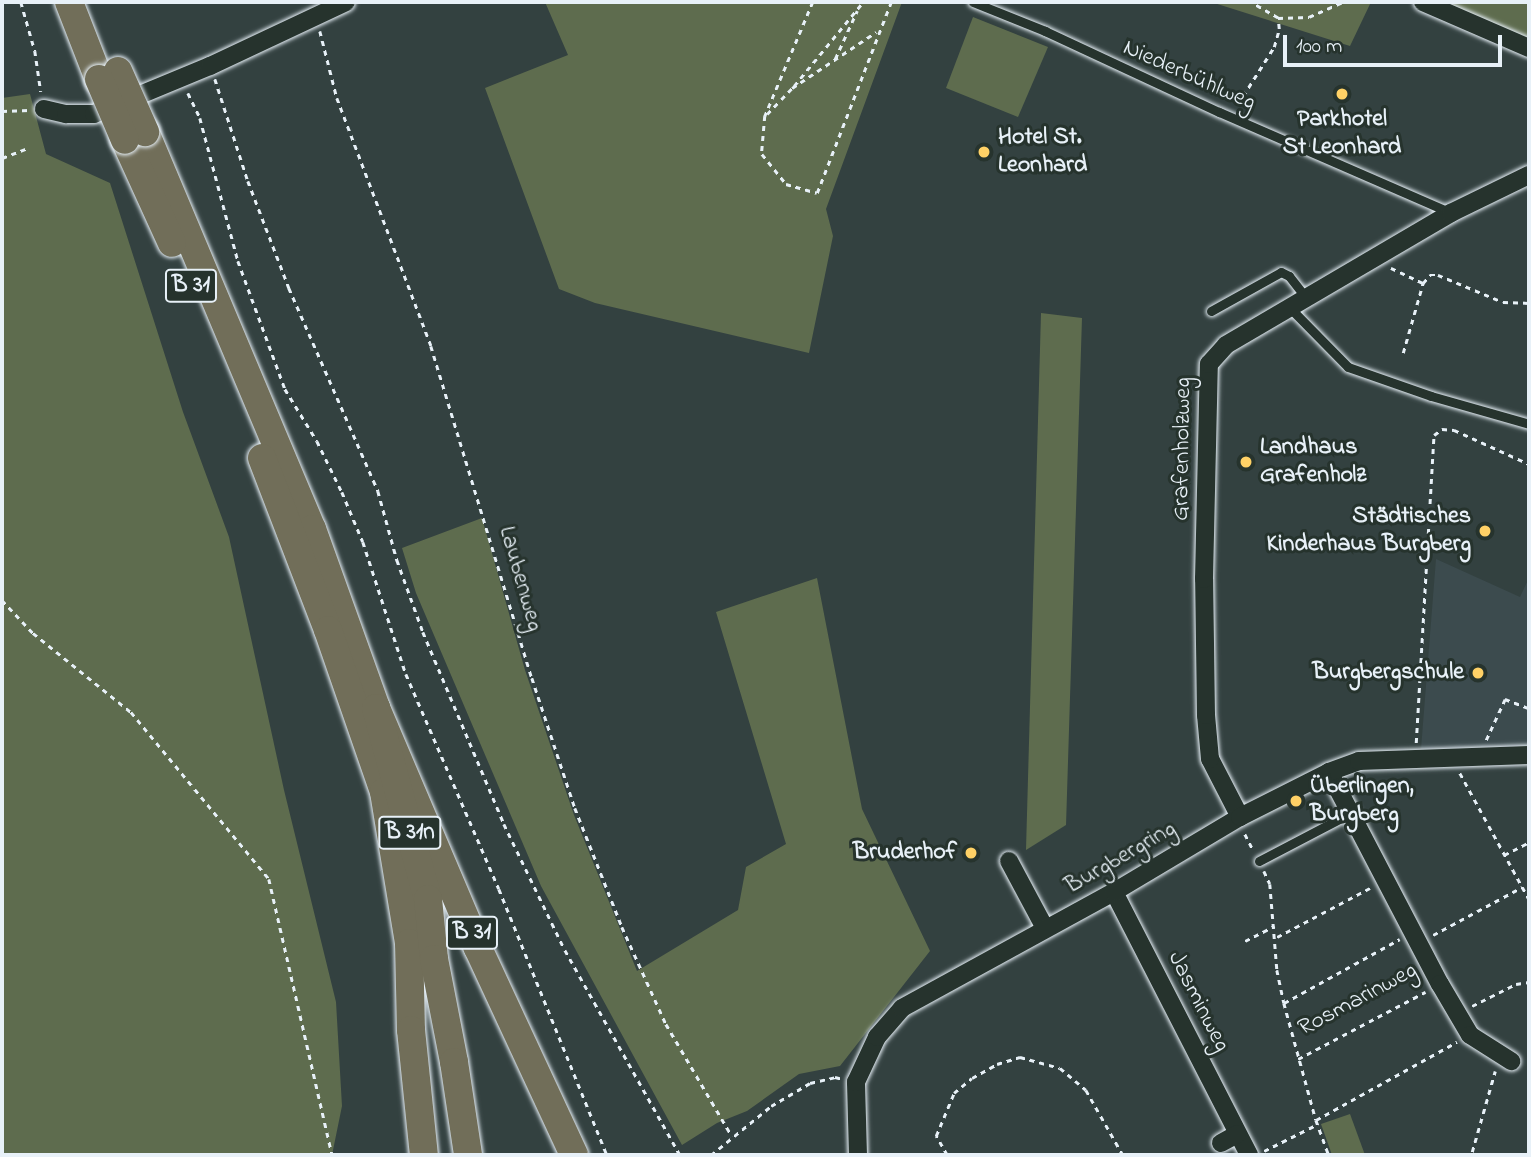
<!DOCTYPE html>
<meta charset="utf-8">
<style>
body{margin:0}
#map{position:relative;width:1531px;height:1157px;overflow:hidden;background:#334140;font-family:"Indie Flower",sans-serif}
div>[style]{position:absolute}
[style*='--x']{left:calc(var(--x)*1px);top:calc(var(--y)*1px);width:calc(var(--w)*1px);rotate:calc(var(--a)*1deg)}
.built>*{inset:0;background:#3c4b4e}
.green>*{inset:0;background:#5e6c4e}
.path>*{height:2.5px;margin-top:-1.25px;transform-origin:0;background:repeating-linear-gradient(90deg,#e8f1f8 0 5px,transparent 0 10px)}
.roads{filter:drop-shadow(0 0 2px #e8f1f8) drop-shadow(0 0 2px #e8f1f8)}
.service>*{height:9px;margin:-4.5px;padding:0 4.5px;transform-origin:4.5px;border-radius:4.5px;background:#26332d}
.minor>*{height:18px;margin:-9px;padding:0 9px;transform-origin:9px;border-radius:9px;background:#26332d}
.primary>*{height:28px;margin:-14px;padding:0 14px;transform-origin:14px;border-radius:14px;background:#716e59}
.trunk>*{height:28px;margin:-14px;padding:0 14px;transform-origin:14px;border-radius:14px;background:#716e59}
.bridges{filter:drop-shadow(0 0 2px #e8f1f8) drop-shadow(0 0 2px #e8f1f8)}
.primary-bridge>*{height:28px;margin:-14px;padding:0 14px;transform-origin:14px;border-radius:14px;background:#716e59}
.dots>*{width:19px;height:19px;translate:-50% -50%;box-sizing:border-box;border:4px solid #26332d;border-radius:50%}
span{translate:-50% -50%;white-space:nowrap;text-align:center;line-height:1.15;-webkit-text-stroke:6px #26332d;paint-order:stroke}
.shield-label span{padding:2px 5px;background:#26332d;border:2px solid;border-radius:5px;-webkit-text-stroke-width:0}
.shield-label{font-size:23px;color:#e8f1f8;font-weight:700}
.street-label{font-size:24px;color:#e8f1f8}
.poi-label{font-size:24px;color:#e8f1f8;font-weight:700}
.left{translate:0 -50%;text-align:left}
.right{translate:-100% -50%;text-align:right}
.frame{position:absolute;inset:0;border:4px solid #e8f1f8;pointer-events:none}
.scale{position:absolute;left:1283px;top:35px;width:219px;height:32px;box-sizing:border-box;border:4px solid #e8f1f8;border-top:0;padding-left:9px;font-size:21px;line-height:24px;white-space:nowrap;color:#e8f1f8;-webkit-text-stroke:5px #26332d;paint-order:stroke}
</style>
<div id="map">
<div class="built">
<div style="clip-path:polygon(1436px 559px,1520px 597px,1529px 578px,1529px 749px,1421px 749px)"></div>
</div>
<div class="green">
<div style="clip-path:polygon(545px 2px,902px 2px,826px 209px,833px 236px,809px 353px,595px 303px,559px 289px,485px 88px,568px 55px)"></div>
<div style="clip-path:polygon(1211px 2px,1371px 2px,1350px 46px)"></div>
<div style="clip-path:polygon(1441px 2px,1529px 2px,1529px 40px)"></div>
<div style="clip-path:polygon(973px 17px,1048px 47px,1018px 117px,946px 88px)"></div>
<div style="clip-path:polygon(30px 94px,46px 154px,110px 183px,183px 412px,229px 537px,284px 790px,336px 1002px,342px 1106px,332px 1155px,2px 1155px,2px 98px)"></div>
<div style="clip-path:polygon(1041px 313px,1082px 318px,1066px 825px,1026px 850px)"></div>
<div style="clip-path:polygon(482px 518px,525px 670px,574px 815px,637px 971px,738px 910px,746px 867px,786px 844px,716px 612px,817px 578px,862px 809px,930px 951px,840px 1066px,799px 1074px,747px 1111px,717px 1123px,682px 1145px,541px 886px,416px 593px,402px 548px)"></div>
<div style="clip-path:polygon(1350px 1114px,1365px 1155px,1332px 1155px,1321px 1124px)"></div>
</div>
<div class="path">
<div style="--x:21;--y:2;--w:51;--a:74.1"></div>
<div style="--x:35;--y:51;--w:41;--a:81.7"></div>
<div style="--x:813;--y:2;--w:124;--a:112.8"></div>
<div style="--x:765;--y:116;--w:38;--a:95"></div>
<div style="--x:762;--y:154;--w:38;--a:51"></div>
<div style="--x:786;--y:184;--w:32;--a:16"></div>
<div style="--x:817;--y:193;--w:205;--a:-68.8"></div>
<div style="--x:1278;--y:18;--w:31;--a:-2"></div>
<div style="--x:1309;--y:17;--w:36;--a:-24"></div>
<div style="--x:320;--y:31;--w:69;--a:75.8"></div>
<div style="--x:337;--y:98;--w:265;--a:69.2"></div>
<div style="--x:431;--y:346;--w:347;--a:73.1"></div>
<div style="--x:532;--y:678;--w:137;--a:71.7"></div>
<div style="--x:575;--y:808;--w:128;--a:68.4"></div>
<div style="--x:622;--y:927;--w:107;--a:65.6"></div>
<div style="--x:666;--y:1024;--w:130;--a:59.5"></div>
<div style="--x:835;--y:59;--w:53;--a:-65.4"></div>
<div style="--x:215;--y:79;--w:107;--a:72.1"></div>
<div style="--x:248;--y:181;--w:115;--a:69"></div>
<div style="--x:289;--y:288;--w:222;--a:66.3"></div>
<div style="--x:378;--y:491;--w:72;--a:74.6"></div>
<div style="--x:397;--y:560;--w:77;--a:70.1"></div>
<div style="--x:423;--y:632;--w:208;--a:67.1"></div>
<div style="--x:504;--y:824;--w:140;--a:64.2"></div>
<div style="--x:565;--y:950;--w:235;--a:60.7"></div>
<div style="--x:794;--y:86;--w:109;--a:-50.6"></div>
<div style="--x:188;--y:93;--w:28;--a:64"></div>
<div style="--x:200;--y:118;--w:148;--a:75.1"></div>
<div style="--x:238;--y:261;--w:136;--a:69.8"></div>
<div style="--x:285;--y:389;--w:61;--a:58.4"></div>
<div style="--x:317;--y:441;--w:57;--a:63.9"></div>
<div style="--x:342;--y:492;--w:54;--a:67.2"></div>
<div style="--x:363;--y:542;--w:139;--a:72"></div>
<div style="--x:406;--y:674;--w:234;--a:66.6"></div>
<div style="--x:499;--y:889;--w:287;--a:67.9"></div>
<div style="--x:1243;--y:96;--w:58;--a:-57.7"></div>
<div style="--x:1274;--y:47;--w:19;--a:-74"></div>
<div style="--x:1279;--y:29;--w:11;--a:-95"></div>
<div style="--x:1278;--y:18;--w:32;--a:-150"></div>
<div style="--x:2;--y:111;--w:28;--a:-2"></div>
<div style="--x:767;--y:114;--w:36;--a:-46"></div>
<div style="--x:792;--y:88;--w:101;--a:-33.7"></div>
<div style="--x:2;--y:158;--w:26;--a:-21"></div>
<div style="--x:1391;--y:268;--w:35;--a:25"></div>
<div style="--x:1423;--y:283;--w:11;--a:-49"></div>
<div style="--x:1430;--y:275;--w:8;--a:0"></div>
<div style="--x:1438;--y:275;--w:70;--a:22.6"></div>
<div style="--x:1503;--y:302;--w:26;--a:2"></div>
<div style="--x:1403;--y:353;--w:73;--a:-74.1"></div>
<div style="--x:2;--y:600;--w:45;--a:46.8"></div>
<div style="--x:33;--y:633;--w:126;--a:38.9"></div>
<div style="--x:131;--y:712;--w:217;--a:50.4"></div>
<div style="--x:269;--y:879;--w:283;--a:77.1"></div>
<div style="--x:1486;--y:740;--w:45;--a:-65.1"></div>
<div style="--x:1505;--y:699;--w:26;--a:21"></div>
<div style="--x:1416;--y:743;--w:309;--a:-86.7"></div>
<div style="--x:1434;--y:435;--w:10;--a:-37"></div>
<div style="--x:1442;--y:429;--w:12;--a:5"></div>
<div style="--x:1454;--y:430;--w:82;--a:24.4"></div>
<div style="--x:1460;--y:773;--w:144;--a:61.3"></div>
<div style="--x:1245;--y:834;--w:18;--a:63"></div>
<div style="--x:1504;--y:855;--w:28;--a:-27"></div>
<div style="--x:1264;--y:871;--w:14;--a:65"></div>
<div style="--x:1270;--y:884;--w:86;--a:85.3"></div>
<div style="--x:1277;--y:970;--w:34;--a:78"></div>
<div style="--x:1284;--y:1003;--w:121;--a:74.7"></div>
<div style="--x:1316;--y:1120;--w:37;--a:70"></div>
<div style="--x:1433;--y:935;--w:101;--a:-28.3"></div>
<div style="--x:1277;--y:937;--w:105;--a:-27.8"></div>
<div style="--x:1245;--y:941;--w:33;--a:-27"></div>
<div style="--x:1284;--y:1003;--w:132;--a:-28.9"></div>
<div style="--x:1472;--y:1006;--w:49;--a:-26.6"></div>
<div style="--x:1516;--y:984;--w:13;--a:-9"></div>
<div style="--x:1298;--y:1059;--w:144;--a:-27.8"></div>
<div style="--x:1316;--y:1120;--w:161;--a:-29"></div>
<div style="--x:1264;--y:1151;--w:60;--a:-26.6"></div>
<div style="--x:1472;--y:1152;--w:84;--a:-74.1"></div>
<div style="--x:711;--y:1155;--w:77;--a:-39.2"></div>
<div style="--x:771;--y:1106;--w:45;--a:-30.5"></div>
<div style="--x:810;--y:1083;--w:26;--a:-13"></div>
<div style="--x:835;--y:1077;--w:8;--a:14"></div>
<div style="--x:947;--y:1155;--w:22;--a:-120"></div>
<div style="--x:936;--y:1136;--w:47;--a:-67.3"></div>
<div style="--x:954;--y:1093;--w:23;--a:-40"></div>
<div style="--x:972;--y:1078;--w:29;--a:-29"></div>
<div style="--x:997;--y:1064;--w:24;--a:-17"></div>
<div style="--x:1020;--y:1057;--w:41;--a:15.4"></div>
<div style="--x:1060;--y:1068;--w:34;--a:40"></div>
<div style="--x:1086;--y:1090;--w:75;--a:60.4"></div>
</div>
<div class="roads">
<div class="service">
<div style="--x:973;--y:2;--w:78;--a:21.9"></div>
<div style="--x:1045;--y:31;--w:192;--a:25"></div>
<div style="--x:1219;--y:112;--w:253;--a:23.5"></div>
<div style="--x:1291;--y:309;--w:81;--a:45.5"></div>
<div style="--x:1348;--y:367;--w:88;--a:19.3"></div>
<div style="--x:1431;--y:396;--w:102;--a:15.9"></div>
<div style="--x:1211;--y:311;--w:80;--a:-29.1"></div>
<div style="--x:1281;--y:272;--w:9;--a:27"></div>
<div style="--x:1289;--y:276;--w:28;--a:52"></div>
<div style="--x:1259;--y:861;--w:104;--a:-27.6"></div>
</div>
<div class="minor">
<div style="--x:1423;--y:2;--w:116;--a:23.5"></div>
<div style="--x:44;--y:109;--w:23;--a:13"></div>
<div style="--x:66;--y:114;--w:28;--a:0"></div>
<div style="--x:94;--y:114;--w:126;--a:-22.5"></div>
<div style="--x:210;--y:66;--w:150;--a:-25.2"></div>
<div style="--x:1329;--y:772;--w:239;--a:62.4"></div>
<div style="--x:1440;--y:984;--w:59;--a:59.5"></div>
<div style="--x:1470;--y:1035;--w:49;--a:32.4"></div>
<div style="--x:1240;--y:817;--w:65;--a:-117.3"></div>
<div style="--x:1210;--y:759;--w:44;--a:-95.2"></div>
<div style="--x:1206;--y:715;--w:136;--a:-90.8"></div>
<div style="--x:1204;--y:579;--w:215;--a:-88.7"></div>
<div style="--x:1209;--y:364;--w:25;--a:-48"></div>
<div style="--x:1226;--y:345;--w:261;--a:-30.4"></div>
<div style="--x:1451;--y:213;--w:87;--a:-26"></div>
<div style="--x:1009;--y:861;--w:76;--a:61.8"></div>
<div style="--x:1114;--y:892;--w:296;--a:62.8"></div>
<div style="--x:1221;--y:1143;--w:18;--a:-29"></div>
<div style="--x:858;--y:1155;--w:73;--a:-91.6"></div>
<div style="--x:856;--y:1082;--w:50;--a:-65"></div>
<div style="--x:877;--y:1037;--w:38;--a:-49"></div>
<div style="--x:902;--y:1008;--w:242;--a:-28.7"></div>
<div style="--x:1114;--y:892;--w:147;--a:-30.8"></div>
<div style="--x:1240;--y:817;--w:100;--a:-26.8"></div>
<div style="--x:1329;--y:772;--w:32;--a:-20"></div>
<div style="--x:1359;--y:761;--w:170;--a:-2"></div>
</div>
<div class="primary">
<div style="--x:69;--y:2;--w:83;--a:68.7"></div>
<div style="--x:145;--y:132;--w:431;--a:67.2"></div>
<div style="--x:312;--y:529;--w:190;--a:70.3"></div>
<div style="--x:376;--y:708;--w:261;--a:67"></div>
<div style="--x:478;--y:948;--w:228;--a:65.1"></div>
<div style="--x:125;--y:140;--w:113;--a:65.5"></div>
<div style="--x:262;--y:458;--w:184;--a:69"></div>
<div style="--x:328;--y:630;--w:171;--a:70.9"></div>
<div style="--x:384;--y:792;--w:153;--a:80.6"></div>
<div style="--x:409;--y:943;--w:87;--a:88.7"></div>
<div style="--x:411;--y:1030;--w:126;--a:84.1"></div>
</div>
<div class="trunk">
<div style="--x:376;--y:708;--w:198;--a:74.8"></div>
<div style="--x:428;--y:899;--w:60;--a:84.3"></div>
<div style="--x:434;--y:959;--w:105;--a:79"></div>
<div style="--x:454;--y:1062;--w:94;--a:81.4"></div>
</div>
</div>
<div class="bridges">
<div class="primary-bridge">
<div style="--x:118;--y:71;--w:67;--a:66.1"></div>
<div style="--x:99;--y:79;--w:66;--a:66.9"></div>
</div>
</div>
<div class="dots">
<div style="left:1342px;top:94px;background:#ffd166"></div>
<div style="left:984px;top:152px;background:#ffd166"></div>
<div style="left:1246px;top:462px;background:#ffd166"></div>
<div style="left:1485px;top:531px;background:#ffd166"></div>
<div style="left:1478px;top:673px;background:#ffd166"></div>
<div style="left:1296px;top:801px;background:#ffd166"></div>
<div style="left:971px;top:853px;background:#ffd166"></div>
</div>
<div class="shield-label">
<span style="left:191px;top:286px">B 31</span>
<span style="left:410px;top:833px">B 31n</span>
<span style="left:472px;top:933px">B 31</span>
</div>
<div class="street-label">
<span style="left:1189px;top:76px;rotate:24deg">Niederbühlweg</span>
<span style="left:1183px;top:449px;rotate:-89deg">Grafenholzweg</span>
<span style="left:520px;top:579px;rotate:74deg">Laubenweg</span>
<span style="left:1121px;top:858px;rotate:-30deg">Burgbergring</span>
<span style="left:1358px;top:1000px;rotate:-28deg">Rosmarinweg</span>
<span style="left:1198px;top:1002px;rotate:63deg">Jasminweg</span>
</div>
<div class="poi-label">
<span style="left:1342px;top:134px">Parkhotel<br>St Leonhard</span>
<span class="left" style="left:998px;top:152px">Hotel St.<br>Leonhard</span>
<span class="left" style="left:1260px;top:462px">Landhaus<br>Grafenholz</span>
<span class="right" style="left:1471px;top:531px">Städtisches<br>Kinderhaus Burgberg</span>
<span class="right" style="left:1464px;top:673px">Burgbergschule</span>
<span class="left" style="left:1310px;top:801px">Überlingen,<br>Burgberg</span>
<span class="right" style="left:957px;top:853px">Bruderhof</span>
</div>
<div class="frame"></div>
<div class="scale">100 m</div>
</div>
